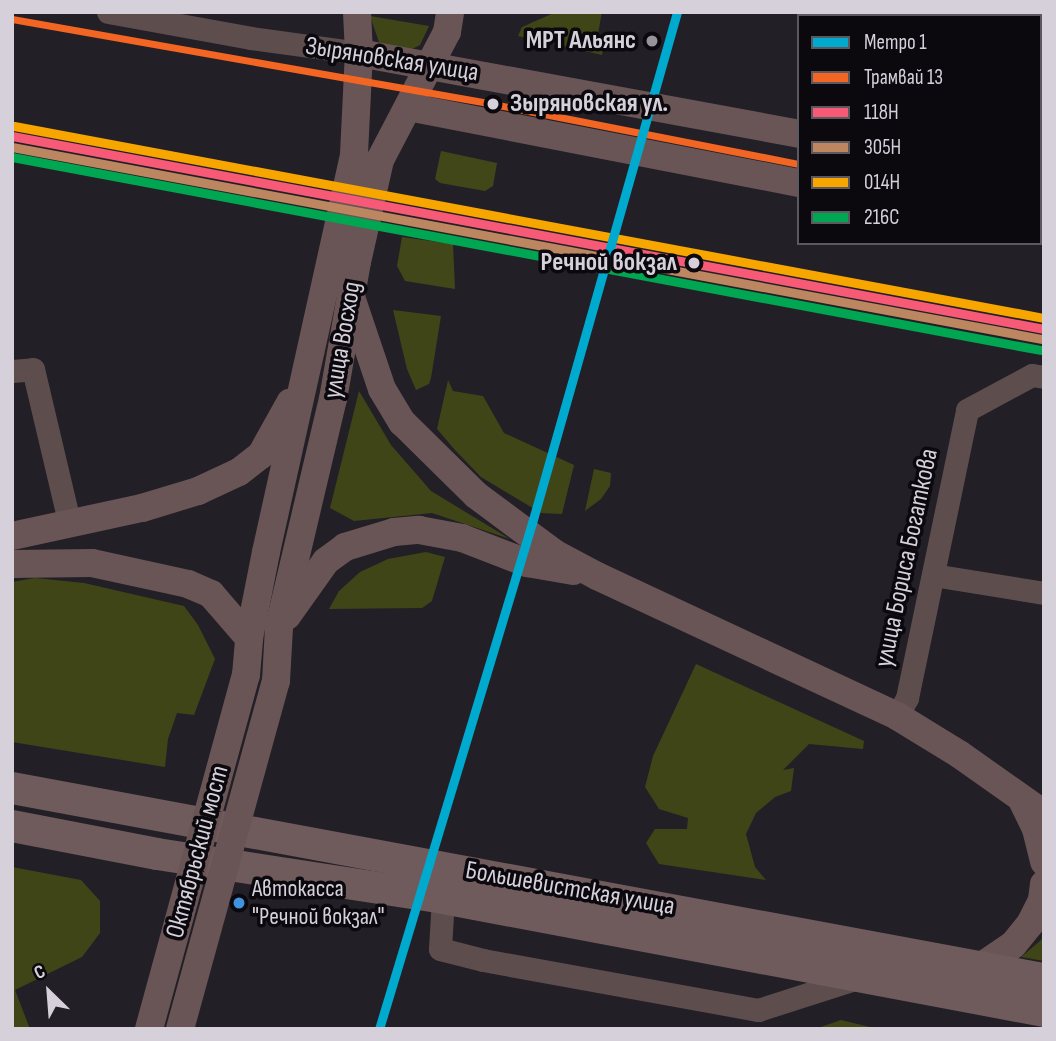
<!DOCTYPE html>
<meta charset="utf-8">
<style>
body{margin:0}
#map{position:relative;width:1056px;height:1041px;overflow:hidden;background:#231f26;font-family:"Sofia Sans Condensed",sans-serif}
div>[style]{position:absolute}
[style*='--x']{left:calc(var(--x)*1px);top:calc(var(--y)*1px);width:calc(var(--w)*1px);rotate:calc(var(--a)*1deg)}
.green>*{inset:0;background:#404518}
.forest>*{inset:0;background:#424719}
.minor>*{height:23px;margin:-11.5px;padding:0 11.5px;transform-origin:11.5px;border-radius:11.5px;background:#5d4e4d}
.major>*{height:28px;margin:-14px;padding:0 14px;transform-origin:14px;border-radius:14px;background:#695556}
.highway>*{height:32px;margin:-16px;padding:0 16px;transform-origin:16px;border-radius:16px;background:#705b5c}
.major-bridge>*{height:28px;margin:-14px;padding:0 14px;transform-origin:14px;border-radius:14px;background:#695556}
.rail-1>*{height:9px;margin:-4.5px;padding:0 4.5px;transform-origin:4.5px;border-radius:4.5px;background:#f75a77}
.rail-2>*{height:9px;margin:-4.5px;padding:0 4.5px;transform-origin:4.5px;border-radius:4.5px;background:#bb8660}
.rail-3>*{height:9px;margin:-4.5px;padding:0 4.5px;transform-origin:4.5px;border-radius:4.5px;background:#f7a600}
.rail-4>*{height:9px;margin:-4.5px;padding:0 4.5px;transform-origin:4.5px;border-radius:4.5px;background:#00a651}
.tram-1>*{height:7px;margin:-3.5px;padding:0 3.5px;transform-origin:3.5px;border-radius:3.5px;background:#f26522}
.metro-1>*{height:9px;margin:-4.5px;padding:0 4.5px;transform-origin:4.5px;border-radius:4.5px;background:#00a9ce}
.dots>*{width:19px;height:19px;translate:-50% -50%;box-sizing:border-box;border:4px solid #0b080e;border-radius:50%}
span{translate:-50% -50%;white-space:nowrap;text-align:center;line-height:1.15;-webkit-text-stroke:7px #0b080e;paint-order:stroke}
.bus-label{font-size:24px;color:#d5d0da}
.left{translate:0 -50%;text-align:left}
.poi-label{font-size:26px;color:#d5d0da;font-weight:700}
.right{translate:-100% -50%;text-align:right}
.street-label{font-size:26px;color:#d5d0da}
.stop-label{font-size:26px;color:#d5d0da;font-weight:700}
.frame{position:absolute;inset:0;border:14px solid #d5d0da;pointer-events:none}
.legend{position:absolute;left:797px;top:14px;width:245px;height:231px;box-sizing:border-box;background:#0b080e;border:2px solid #5c5860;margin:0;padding:9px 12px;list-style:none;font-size:21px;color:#d5d0da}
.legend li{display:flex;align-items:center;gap:14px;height:35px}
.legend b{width:35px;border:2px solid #5c5860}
.north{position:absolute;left:14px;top:957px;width:70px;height:70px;-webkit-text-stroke:5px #0b080e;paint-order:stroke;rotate:335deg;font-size:19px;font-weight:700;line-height:28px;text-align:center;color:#d5d0da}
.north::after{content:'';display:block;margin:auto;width:24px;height:32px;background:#d5d0da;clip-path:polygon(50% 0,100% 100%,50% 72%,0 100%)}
</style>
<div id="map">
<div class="green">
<div style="clip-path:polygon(556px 12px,602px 12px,597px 39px,605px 41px,602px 55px,518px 36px,522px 27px)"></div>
<div style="clip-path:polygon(370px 16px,429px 26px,420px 45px,408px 51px,380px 45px)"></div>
<div style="clip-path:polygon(393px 310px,441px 316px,431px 378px,429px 384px,416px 390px,407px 369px)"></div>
<div style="clip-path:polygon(448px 380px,453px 391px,483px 396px,504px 433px,574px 465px,562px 514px,541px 513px,481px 477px,455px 450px,437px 429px)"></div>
<div style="clip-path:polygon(359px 391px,391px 445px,431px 491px,510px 539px,432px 513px,354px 521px,330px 508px)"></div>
<div style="clip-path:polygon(594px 469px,611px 473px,610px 486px,601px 499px,585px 511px)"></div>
<div style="clip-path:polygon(426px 552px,445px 557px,432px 601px,422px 608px,329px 609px,339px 591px,360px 572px,388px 559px)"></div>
<div style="clip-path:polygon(35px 578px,84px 583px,184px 606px,198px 625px,215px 659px,194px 715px,177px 713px,168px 739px,165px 767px,12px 742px,12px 582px)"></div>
<div style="clip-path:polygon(696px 664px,864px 741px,863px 749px,809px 744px,783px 770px,794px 768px,791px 791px,775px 797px,756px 813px,746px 834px,755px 867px,766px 880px,659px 864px,646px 843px,655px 829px,687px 829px,688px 818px,659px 809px,645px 787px,653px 756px)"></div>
<div style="clip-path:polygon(12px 867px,81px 880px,100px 901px,100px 933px,82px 957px,15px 990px,30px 1029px,12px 1029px)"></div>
<div style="clip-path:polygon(1044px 936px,1044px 961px,1021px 957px,1040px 941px)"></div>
<div style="clip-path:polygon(841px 1020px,878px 1029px,879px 1029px,815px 1029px)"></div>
</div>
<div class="forest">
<div style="clip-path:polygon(441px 151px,497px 163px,493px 186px,485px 191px,440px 183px,435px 179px)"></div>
<div style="clip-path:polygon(402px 237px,453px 244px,455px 289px,405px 281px,397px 266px)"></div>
</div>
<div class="minor">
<div style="--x:108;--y:12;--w:145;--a:10.3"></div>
<div style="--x:251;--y:38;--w:109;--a:7.9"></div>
<div style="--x:1040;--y:46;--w:17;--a:-77"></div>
<div style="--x:12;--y:371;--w:21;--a:-5"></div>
<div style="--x:33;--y:369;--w:160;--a:76.7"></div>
<div style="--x:933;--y:575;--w:112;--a:9.2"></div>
<div style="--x:897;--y:716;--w:21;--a:-61"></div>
<div style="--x:907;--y:698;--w:294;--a:-78.2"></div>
<div style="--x:967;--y:410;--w:74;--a:-28.3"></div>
<div style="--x:1032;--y:375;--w:12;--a:9"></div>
<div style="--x:443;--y:898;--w:51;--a:93.4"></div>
<div style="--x:440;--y:949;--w:44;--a:14.3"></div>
<div style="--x:483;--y:960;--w:280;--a:10.3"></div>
<div style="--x:758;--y:1010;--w:108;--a:-17.8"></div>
</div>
<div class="major">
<div style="--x:359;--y:53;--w:447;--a:10.4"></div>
<div style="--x:408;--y:107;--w:398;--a:11"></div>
<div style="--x:1040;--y:181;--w:4;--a:14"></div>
<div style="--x:1040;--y:229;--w:4;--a:14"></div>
<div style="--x:352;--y:300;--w:94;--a:71.4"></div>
<div style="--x:382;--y:389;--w:39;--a:59"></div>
<div style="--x:402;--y:422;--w:104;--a:44.6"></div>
<div style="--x:476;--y:495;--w:97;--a:36.6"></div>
<div style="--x:554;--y:553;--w:49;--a:28.1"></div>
<div style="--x:597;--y:576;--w:331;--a:25"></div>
<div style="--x:897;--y:716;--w:73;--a:31.5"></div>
<div style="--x:959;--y:754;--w:104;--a:35.2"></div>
<div style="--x:12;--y:536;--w:133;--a:-12.2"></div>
<div style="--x:142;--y:508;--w:59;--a:-16.9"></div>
<div style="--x:198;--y:491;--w:45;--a:-24.9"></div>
<div style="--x:239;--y:472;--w:28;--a:-38"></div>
<div style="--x:261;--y:455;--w:60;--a:-60.9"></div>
<div style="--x:12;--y:564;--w:80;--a:-0.7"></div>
<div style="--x:92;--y:563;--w:98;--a:12.3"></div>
<div style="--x:188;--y:584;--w:25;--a:23"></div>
<div style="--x:211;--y:594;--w:58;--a:49.2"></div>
<div style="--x:287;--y:616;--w:67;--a:-54.7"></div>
<div style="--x:326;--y:561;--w:24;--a:-36"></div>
<div style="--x:345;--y:547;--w:51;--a:-17"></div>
<div style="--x:394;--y:532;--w:25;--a:-5"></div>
<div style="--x:419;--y:530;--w:44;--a:10.5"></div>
<div style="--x:462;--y:538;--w:70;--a:21"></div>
<div style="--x:527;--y:563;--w:47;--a:9.9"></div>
<div style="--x:246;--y:675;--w:37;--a:-85"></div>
<div style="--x:249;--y:638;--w:88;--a:-78.8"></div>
<div style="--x:266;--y:552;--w:408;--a:-77.5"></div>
<div style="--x:354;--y:154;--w:101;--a:-87.2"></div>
<div style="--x:359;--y:53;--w:41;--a:-92.8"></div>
<div style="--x:276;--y:681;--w:54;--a:-86.8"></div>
<div style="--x:279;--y:627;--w:234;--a:-76.7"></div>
<div style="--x:333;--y:399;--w:139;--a:-80.1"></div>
<div style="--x:357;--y:262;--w:105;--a:-77.3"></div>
<div style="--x:380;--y:160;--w:144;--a:-62.4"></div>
<div style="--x:447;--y:32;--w:20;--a:-81"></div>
<div style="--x:1022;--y:800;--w:32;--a:64"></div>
<div style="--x:1036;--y:829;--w:34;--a:76"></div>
<div style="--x:980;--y:967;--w:40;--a:-34"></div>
<div style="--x:1013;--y:945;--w:27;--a:-51"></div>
<div style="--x:1030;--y:924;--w:27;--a:-63"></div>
<div style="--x:1042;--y:900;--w:16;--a:-83"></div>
</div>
<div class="highway">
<div style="--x:12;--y:788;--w:1050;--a:10.49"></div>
<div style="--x:12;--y:826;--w:148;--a:10.9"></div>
<div style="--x:157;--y:854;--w:289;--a:8.7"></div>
<div style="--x:443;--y:898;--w:612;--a:10.65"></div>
</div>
<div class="major-bridge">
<div style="--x:149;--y:1029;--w:367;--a:-74.7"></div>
<div style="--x:180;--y:1029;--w:361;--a:-74.6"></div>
</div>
<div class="rail-1">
<div style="--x:12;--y:136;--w:1050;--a:10.59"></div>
</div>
<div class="rail-2">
<div style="--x:12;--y:147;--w:1048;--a:10.56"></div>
</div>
<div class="rail-3">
<div style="--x:14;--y:126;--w:1048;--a:10.56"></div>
</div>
<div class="rail-4">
<div style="--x:12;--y:157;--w:1046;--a:10.63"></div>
</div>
<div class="tram-1">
<div style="--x:12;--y:19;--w:488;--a:10"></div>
<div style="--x:493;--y:104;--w:312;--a:11.1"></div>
</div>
<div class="metro-1">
<div style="--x:379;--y:1029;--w:529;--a:-73.18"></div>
<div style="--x:532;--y:523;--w:531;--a:-74.16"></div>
</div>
<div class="dots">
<div style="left:652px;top:41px;background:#97929b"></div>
<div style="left:493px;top:104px;background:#d5d0da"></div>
<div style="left:694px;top:263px;background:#d5d0da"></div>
<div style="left:239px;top:903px;background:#4094de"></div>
</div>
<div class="bus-label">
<span class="left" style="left:252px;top:903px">Автокасса<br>"Речной вокзал"</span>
</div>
<div class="poi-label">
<span class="right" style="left:636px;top:41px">МРТ Альянс</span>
</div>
<div class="street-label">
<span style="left:392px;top:60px;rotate:9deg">Зыряновская улица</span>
<span style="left:343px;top:340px;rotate:-80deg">улица Восход</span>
<span style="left:907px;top:558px;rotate:-78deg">улица Бориса Богаткова</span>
<span style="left:198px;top:852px;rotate:-75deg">Октябрьский мост</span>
<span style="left:570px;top:889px;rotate:10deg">Большевистская улица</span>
</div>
<div class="stop-label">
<span class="left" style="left:510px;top:104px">Зыряновская ул.</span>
<span class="right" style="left:677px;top:263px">Речной вокзал</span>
</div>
<div class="frame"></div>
<ul class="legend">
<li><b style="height:9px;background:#00a9ce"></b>Метро 1</li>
<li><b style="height:9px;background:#f26522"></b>Трамвай 13</li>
<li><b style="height:9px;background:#f75a77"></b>118Н</li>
<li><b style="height:9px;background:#bb8660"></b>305Н</li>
<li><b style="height:9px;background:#f7a600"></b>014Н</li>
<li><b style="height:9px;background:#00a651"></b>216С</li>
</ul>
<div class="north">С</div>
</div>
